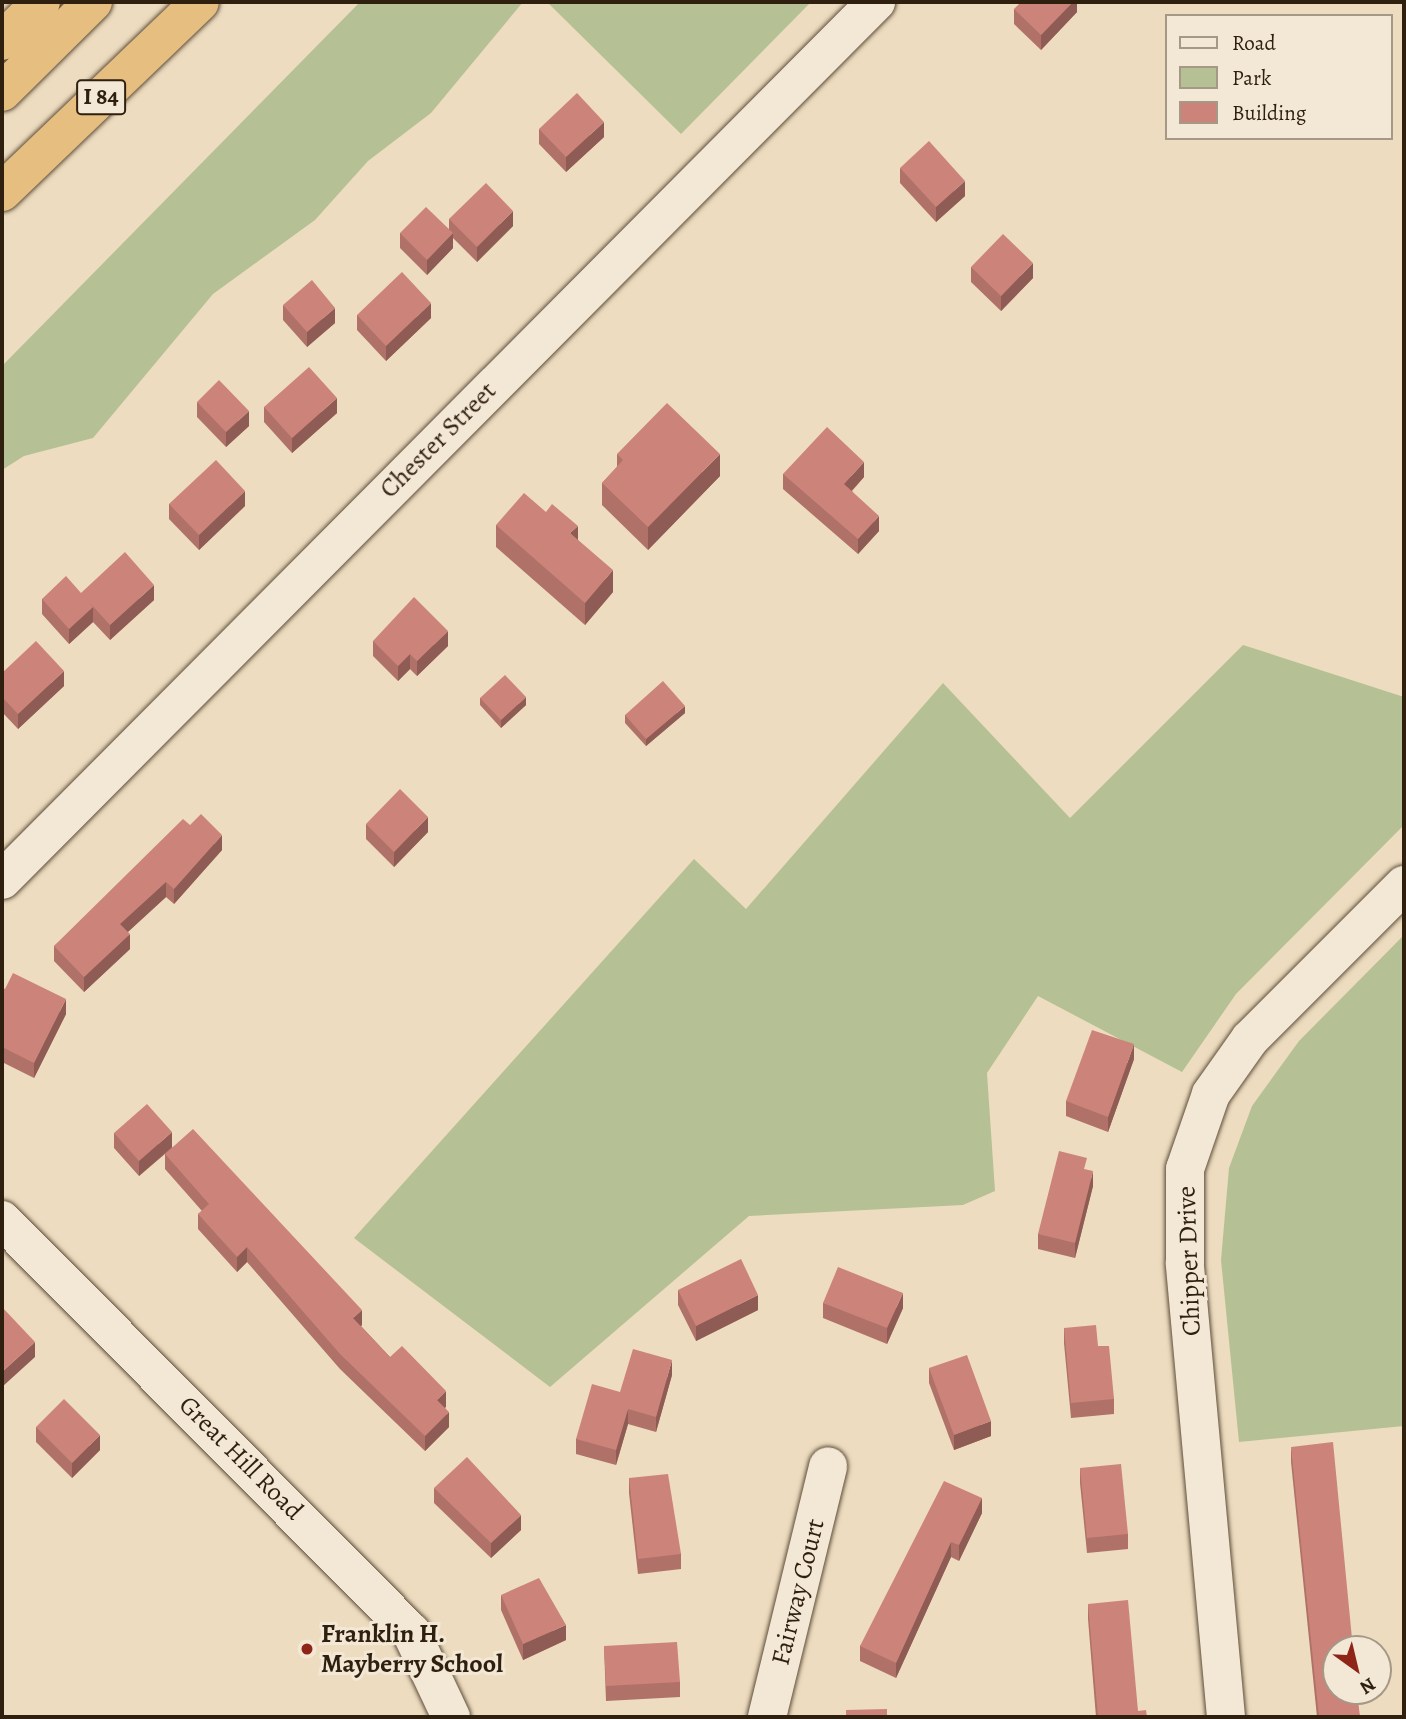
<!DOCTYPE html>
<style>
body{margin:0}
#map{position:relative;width:1406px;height:1719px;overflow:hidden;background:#eddcbf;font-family:Alegreya,serif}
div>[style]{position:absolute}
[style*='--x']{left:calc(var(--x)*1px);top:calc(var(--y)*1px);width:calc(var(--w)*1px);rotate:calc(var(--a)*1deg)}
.green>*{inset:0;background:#b5c194}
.roads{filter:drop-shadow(0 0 2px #5e4e3b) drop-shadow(0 0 2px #5e4e3b)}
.minor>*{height:38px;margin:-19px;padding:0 19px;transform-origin:19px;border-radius:19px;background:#f3e8d5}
.highway>*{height:38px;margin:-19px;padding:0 19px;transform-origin:19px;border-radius:19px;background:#e6be80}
.wall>*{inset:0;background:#af7168}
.shaded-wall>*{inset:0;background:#8f5c55}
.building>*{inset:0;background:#cc8379}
.dots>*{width:19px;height:19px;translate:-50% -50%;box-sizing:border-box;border:4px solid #f3e8d5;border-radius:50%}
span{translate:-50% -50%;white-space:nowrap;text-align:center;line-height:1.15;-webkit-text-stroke:6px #f3e8d5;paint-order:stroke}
.shield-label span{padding:2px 5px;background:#f3e8d5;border:2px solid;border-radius:5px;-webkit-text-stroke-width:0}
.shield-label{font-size:24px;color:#2f1f0f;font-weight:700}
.street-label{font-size:26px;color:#2f1f0f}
.poi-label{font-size:26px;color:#2f1f0f;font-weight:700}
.left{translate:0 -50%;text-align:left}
.frame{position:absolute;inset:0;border:4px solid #2f1f0f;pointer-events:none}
.legend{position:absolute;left:1165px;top:14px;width:228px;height:126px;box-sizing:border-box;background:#f3e8d5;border:2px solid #a59886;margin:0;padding:9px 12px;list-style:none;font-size:21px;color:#2f1f0f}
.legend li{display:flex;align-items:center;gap:14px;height:35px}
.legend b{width:35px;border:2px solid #a59886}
.north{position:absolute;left:1322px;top:1635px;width:70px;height:70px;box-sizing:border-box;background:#f3e8d5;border:2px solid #a59886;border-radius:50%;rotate:146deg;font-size:19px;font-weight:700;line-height:28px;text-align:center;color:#2f1f0f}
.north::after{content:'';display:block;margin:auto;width:24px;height:32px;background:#8f2418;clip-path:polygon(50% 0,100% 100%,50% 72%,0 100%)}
</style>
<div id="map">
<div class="green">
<div style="clip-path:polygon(360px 2px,523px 2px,431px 113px,368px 161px,315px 220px,213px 294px,93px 438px,24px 456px,2px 470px,2px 366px)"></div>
<div style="clip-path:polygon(547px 2px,811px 2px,681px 134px)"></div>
<div style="clip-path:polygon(1243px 645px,1404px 697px,1404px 825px,1236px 994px,1182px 1072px,1038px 996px,987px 1073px,995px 1191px,963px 1205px,749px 1216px,550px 1387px,354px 1238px,694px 859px,746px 909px,943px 683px,1070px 818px)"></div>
<div style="clip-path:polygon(1404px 935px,1404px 1426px,1239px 1442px,1221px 1260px,1229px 1168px,1252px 1106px,1299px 1041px)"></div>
</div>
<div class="roads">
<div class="minor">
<div style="--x:2;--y:880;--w:1239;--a:-45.13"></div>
<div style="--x:2;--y:1220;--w:581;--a:45.21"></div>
<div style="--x:411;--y:1632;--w:94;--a:64.8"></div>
<div style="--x:767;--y:1717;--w:258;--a:-76.3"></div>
<div style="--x:1226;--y:1717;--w:456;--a:-95.2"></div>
<div style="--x:1185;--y:1263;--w:94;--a:-90"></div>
<div style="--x:1185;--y:1169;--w:79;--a:-70.9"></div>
<div style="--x:1211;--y:1094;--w:67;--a:-54.7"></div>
<div style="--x:1250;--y:1039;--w:218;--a:-45"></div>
</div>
<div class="highway">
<div style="--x:2;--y:41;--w:55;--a:-45"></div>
<div style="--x:2;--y:92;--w:128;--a:-44.7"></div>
<div style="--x:2;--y:192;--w:274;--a:-43.8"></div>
</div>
</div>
<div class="wall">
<div style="clip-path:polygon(1077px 2px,1077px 12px,1041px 50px,1014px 24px,1014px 9px)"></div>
<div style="clip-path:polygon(539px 129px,604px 137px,566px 172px,539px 144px)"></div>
<div style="clip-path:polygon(900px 168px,965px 196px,936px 222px,900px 183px)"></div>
<div style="clip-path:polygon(449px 219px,513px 226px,477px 262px,453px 238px,453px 248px,427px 275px,400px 248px,400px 233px,449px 230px)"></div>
<div style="clip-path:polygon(971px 267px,1033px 278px,1001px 311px,971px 282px)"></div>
<div style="clip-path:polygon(283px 305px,335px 323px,307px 347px,283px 320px)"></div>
<div style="clip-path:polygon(357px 315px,431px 318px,386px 361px,357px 330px)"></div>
<div style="clip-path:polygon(197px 402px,249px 426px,226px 447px,197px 417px)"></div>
<div style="clip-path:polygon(264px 407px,337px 413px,292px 453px,264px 422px)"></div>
<div style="clip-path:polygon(617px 454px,720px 476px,648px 550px,602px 505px,602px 483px,617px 467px)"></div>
<div style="clip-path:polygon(783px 474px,864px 477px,852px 491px,879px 531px,858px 554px,783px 489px)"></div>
<div style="clip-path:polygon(169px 504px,245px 506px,199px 550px,169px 519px)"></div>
<div style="clip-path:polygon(496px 525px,578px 540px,613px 592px,585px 625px,496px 547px)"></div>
<div style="clip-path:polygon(81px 593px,154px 600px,110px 640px,93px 622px,69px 644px,42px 614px,42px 599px)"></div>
<div style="clip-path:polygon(373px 641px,448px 646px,417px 676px,410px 669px,398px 681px,373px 656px)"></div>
<div style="clip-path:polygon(2px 673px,64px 686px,18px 729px,2px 712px)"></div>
<div style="clip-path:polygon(480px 698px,526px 705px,501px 728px,480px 705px)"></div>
<div style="clip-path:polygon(685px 713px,646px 746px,625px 723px,625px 715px)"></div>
<div style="clip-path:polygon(366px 824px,428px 832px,394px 867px,366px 839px)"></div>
<div style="clip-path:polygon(190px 825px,222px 850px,174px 904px,166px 897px,128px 932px,130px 949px,84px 992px,54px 961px,54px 946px)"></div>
<div style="clip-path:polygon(2px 988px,66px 1014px,34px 1078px,2px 1062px)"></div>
<div style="clip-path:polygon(1134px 1059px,1108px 1132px,1066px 1116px,1066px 1101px)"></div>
<div style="clip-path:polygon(114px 1133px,172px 1147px,362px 1325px,361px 1326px,390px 1357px,446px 1407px,445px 1407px,449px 1427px,425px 1451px,340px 1369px,247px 1262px,237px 1272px,198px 1229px,198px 1214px,202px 1211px,165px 1169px,165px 1154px,139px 1176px,114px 1148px)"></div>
<div style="clip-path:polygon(1087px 1170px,1093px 1186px,1075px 1258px,1038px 1249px,1038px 1234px)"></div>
<div style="clip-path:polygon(678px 1290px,758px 1310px,696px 1341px,678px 1305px)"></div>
<div style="clip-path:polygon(823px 1303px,903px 1308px,887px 1344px,823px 1318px)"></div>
<div style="clip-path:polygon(1064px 1328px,1098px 1346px,1114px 1399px,1114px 1414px,1071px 1418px,1064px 1343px)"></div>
<div style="clip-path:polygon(929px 1368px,991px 1436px,954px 1450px,929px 1383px)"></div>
<div style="clip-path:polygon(672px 1375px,656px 1432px,628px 1424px,616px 1465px,576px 1454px,576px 1439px)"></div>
<div style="clip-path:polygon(36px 1427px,100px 1450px,72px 1478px,36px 1442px)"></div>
<div style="clip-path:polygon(1291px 1447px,1360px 1717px,1317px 1717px,1291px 1462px)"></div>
<div style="clip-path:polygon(1080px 1468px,1128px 1534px,1128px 1549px,1087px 1553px,1080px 1483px)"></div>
<div style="clip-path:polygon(629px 1478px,681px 1554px,681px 1569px,638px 1574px,629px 1493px)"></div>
<div style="clip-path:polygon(434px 1488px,521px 1530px,491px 1558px,434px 1503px)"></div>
<div style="clip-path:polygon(982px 1498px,982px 1513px,959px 1561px,951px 1557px,896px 1678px,860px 1661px,860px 1646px)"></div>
<div style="clip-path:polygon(501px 1595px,566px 1640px,523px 1660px,501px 1610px)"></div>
<div style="clip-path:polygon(1088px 1604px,1138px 1711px,1147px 1717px,1096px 1717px,1088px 1619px)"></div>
<div style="clip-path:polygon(604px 1646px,680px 1682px,680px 1697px,606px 1701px)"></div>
</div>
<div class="shaded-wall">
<div style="clip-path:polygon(1073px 2px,1077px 2px,1077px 12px,1041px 50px,1041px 35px)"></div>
<div style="clip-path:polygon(604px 122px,604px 137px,566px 172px,566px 157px)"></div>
<div style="clip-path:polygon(965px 181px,965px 196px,936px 222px,936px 207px)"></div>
<div style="clip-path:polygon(513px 211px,513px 226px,477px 262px,477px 247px)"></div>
<div style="clip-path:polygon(453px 233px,453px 248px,427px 275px,427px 260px)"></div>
<div style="clip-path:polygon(1033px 263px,1033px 278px,1001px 311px,1001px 296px)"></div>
<div style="clip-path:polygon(431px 303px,431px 318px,386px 361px,386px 346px)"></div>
<div style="clip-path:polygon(335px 308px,335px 323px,307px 347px,307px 332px)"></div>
<div style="clip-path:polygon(337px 398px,337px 413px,292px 453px,292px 438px)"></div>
<div style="clip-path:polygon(249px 411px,249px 426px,226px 447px,226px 432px)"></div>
<div style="clip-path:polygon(720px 454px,720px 476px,648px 550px,648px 527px)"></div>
<div style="clip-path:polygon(864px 462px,864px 477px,844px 499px,844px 484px)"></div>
<div style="clip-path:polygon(245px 491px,245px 506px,199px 550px,199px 535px)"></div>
<div style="clip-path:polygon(879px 516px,879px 531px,858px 554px,858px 539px)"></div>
<div style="clip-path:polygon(578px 526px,578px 548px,570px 533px)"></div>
<div style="clip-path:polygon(613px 570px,613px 592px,585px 625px,585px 603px)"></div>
<div style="clip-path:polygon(154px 585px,154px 600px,110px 640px,110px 625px)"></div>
<div style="clip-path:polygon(93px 607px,93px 622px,69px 644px,69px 629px)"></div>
<div style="clip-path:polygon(448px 631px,448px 646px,417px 676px,417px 661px)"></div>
<div style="clip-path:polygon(410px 654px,410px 669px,398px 681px,398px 666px)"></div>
<div style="clip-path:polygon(64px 671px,64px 686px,18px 729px,18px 714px)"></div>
<div style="clip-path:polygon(526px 697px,526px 705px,501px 728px,501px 720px)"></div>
<div style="clip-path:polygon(685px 706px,685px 713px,646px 746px,646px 739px)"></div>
<div style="clip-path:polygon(428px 817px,428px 832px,394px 867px,394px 852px)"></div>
<div style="clip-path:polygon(222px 835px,222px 850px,174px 904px,174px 889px)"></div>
<div style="clip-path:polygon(166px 882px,166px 897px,120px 939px,120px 924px)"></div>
<div style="clip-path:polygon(130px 934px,130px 949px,84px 992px,84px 977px)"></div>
<div style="clip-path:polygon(66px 999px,66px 1014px,34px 1078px,34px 1063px)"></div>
<div style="clip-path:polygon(1134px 1044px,1134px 1059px,1108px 1132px,1108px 1117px)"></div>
<div style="clip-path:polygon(172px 1132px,172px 1147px,139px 1176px,139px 1161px)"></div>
<div style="clip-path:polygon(1093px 1171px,1093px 1186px,1075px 1258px,1075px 1243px)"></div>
<div style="clip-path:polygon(247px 1247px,247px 1262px,237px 1272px,237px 1257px)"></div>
<div style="clip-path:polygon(903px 1293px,903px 1308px,887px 1344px,887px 1328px)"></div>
<div style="clip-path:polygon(758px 1295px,758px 1310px,696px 1341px,696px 1326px)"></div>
<div style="clip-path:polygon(362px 1310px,362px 1325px,353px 1333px,353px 1318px)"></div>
<div style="clip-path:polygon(35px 1342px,35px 1357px,2px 1387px,2px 1372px)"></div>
<div style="clip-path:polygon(672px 1360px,672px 1375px,656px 1432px,656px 1417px)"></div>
<div style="clip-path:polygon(446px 1391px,446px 1407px,437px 1415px,437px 1400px)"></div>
<div style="clip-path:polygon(628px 1409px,628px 1424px,616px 1465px,616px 1450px)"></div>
<div style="clip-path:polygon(449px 1412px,449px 1427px,425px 1451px,425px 1436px)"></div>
<div style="clip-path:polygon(991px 1421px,991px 1436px,954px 1450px,954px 1435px)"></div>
<div style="clip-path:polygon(100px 1435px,100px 1450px,72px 1478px,72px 1463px)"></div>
<div style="clip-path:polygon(982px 1498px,982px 1513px,959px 1561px,959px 1545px)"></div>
<div style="clip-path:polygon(521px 1515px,521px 1530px,491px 1558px,491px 1543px)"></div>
<div style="clip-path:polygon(951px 1542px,951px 1557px,896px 1678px,896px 1663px)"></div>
<div style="clip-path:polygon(566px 1625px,566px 1640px,523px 1660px,523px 1644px)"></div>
</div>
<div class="building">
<div style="clip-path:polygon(1021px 2px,1073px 2px,1041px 35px,1014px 9px)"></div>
<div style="clip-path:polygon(577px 93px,604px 122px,566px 157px,539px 129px)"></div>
<div style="clip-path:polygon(929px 141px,965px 181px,936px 207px,900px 168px)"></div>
<div style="clip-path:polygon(486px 183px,513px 211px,477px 247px,449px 219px)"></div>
<div style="clip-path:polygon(426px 207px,453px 233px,427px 260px,400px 233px)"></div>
<div style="clip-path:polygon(1003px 234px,1033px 263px,1001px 296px,971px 267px)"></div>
<div style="clip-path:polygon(402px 272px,431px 303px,386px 346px,357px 315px)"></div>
<div style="clip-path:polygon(312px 280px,335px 308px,307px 332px,283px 305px)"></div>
<div style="clip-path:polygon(309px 367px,337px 398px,292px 438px,264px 407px)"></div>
<div style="clip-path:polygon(219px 380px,249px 411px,226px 432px,197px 402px)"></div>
<div style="clip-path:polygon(667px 403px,720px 454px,648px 527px,602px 483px,623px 460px,617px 454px)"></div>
<div style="clip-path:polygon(827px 427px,864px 462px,844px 484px,879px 516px,858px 539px,783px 474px)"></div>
<div style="clip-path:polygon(216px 460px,245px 491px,199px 535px,169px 504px)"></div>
<div style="clip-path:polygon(524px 493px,546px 512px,552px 504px,578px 526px,570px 533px,613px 570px,585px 603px,496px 525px)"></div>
<div style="clip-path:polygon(125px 552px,154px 585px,110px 625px,89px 602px,93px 607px,69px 629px,42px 599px,66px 576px,81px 593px)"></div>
<div style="clip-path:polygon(414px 597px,448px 631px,417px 661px,410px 654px,398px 666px,373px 641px)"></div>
<div style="clip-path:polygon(36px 641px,64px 671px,18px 714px,2px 697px,2px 673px)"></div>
<div style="clip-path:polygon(505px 675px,526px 697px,501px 720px,480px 698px)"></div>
<div style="clip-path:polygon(663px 681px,685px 706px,646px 739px,625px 715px)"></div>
<div style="clip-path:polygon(400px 789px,428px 817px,394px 852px,366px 824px)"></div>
<div style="clip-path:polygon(201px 814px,222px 835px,174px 889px,166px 882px,120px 924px,130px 934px,84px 977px,54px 946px,183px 819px,190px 825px)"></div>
<div style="clip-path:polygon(13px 973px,66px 999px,34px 1063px,2px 1047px,2px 988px,5px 989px)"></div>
<div style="clip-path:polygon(1092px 1030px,1134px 1044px,1108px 1117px,1066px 1101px)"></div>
<div style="clip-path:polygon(147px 1104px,172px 1132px,139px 1161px,114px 1133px)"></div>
<div style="clip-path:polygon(193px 1129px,362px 1310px,353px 1318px,390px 1357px,402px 1346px,446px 1391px,437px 1400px,449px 1412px,425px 1436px,340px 1354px,247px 1247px,237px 1257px,198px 1214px,209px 1204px,165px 1154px)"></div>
<div style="clip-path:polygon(1059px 1151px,1087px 1158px,1084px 1169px,1093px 1171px,1075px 1243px,1038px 1234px)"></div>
<div style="clip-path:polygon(741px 1259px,758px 1295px,696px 1326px,678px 1290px)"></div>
<div style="clip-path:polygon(838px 1267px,903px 1293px,887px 1328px,823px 1303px)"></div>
<div style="clip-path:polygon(2px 1307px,35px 1342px,2px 1372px)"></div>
<div style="clip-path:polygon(1096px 1325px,1098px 1346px,1109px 1346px,1114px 1399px,1071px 1403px,1064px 1328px)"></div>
<div style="clip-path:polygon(633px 1349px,672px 1360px,656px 1417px,628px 1409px,616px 1450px,576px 1439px,592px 1384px,620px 1392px)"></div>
<div style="clip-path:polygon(967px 1355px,991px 1421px,954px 1435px,929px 1368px)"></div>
<div style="clip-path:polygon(64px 1399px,100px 1435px,72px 1463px,36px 1427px)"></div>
<div style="clip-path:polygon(1333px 1442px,1353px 1649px,1336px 1649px,1336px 1691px,1357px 1691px,1360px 1717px,1319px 1717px,1291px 1447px)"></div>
<div style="clip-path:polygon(467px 1457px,521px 1515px,491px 1543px,434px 1488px)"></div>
<div style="clip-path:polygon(1121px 1464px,1128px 1534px,1087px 1538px,1080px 1468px)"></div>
<div style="clip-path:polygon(668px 1474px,681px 1554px,638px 1559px,629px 1478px)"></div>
<div style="clip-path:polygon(944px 1481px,982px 1498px,959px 1545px,951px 1542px,896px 1663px,860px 1646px)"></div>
<div style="clip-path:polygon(539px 1578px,566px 1625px,523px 1644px,501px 1595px)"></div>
<div style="clip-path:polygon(1128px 1600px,1138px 1711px,1146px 1710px,1147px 1717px,1098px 1717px,1088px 1604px)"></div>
<div style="clip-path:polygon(677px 1642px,680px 1682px,606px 1686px,604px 1646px)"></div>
<div style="clip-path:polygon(887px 1709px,887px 1717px,846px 1717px,846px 1710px)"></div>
</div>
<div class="dots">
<div style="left:307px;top:1649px;background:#8f2418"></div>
</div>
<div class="shield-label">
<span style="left:101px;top:97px">I 84</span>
</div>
<div class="street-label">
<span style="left:438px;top:440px;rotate:-45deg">Chester Street</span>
<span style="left:1189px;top:1261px;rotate:-92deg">Chipper Drive</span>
<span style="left:241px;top:1458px;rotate:45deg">Great Hill Road</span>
<span style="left:798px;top:1592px;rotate:-76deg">Fairway Court</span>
</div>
<div class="poi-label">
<span class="left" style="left:321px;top:1649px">Franklin H.<br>Mayberry School</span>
</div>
<div class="frame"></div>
<ul class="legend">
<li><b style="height:9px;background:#f3e8d5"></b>Road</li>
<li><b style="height:19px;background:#b5c194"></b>Park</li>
<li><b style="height:19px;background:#cc8379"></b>Building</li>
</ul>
<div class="north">N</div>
</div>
